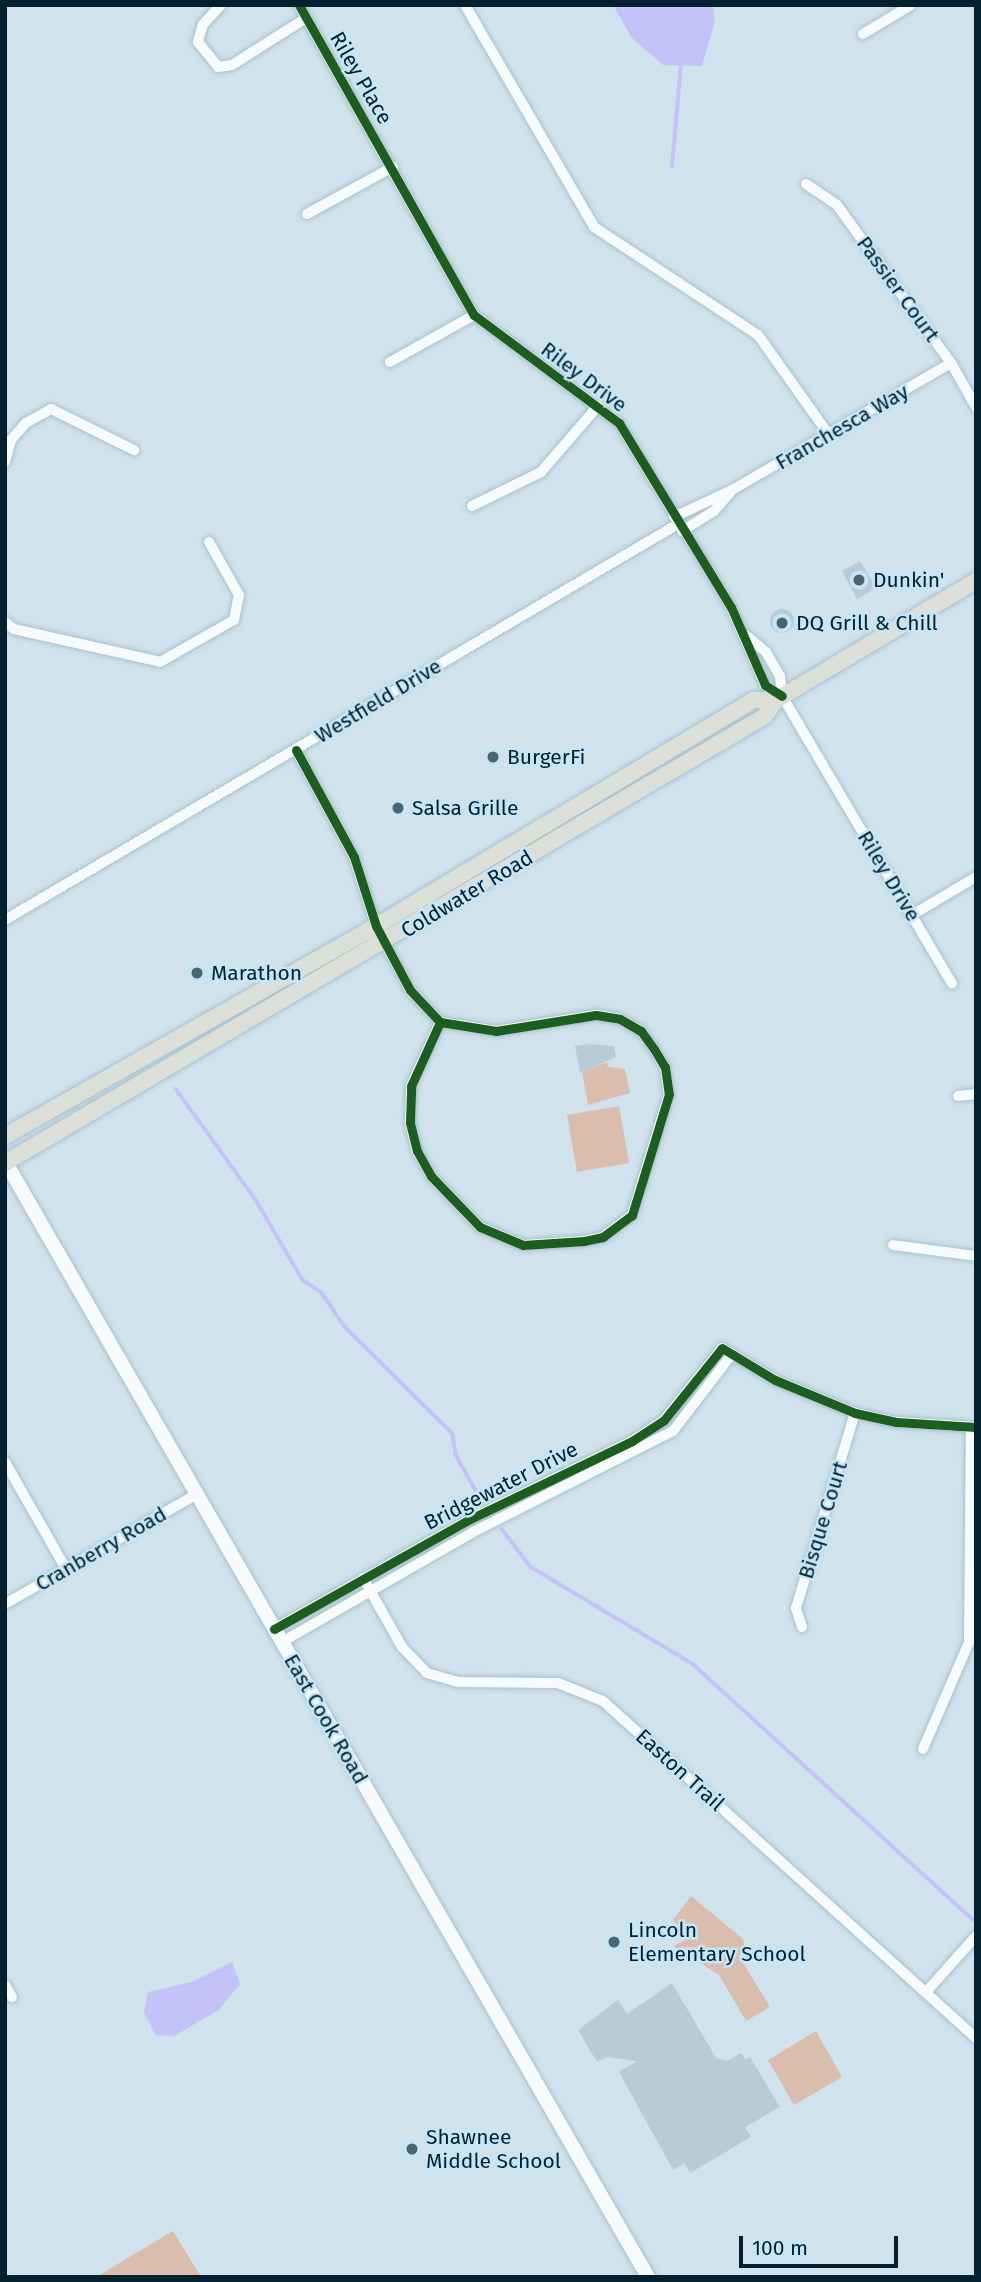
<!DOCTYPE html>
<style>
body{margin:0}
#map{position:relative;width:981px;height:2282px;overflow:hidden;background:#d0e2ec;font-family:"Fira Sans",sans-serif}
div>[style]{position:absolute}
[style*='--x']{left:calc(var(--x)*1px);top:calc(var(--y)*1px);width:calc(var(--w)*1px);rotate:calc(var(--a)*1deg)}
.green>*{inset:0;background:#dabead}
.water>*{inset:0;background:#c4c2f8}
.stream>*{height:3.5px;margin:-1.75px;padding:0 1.75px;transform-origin:1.75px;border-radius:1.75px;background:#c4c2f8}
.building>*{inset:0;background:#bacbd8}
.round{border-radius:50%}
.roads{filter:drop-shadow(0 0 2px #a7c1ce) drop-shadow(0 0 2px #a7c1ce)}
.minor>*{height:10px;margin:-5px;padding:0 5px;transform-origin:5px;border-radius:5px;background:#f8fbfc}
.secondary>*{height:14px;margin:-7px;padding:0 7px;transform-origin:7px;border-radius:7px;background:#f8fbfc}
.primary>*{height:16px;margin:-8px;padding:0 8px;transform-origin:8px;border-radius:8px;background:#dcdfd8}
.cycleway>*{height:9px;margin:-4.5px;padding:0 4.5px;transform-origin:4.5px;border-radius:4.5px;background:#1b5e20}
.dots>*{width:19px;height:19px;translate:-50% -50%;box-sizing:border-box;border:4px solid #c4e6f8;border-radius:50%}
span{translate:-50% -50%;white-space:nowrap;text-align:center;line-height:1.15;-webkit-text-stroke:5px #c4e6f8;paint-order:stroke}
.street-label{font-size:21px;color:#02202d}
.poi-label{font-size:21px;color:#02202d}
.left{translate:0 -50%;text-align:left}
.frame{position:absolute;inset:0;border:7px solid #02202d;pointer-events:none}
.scale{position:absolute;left:739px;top:2236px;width:159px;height:32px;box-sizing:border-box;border:4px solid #02202d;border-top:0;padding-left:9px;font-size:21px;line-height:24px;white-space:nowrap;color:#02202d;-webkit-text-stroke:5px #c4e6f8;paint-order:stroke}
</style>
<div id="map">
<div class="green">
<div style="clip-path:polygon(607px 1062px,608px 1067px,625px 1069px,630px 1093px,588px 1105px,582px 1072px)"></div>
<div style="clip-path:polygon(619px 1106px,629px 1163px,577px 1172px,567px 1115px)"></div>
<div style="clip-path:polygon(691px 1896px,743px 1939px,745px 1947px,739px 1956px,770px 2007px,746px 2021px,719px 1975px,674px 1946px,688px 1938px,673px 1920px)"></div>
<div style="clip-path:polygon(816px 2031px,842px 2077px,794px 2105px,768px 2060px)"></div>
<div style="clip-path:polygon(173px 2231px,201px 2277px,96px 2277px)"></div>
</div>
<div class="water">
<div style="clip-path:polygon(613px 5px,713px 5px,715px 21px,702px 66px,663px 65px,632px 38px)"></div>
<div style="clip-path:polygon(232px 1962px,240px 1984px,219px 2010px,174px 2036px,155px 2035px,144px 2012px,148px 1992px,192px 1982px)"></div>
</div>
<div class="stream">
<div style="--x:672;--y:167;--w:102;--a:-85"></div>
<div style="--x:176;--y:1089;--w:137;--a:54.2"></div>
<div style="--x:256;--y:1200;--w:93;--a:59.6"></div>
<div style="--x:303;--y:1280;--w:23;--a:34"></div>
<div style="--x:322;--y:1293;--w:40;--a:56"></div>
<div style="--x:344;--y:1326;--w:153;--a:44.7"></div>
<div style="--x:453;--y:1434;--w:21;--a:82"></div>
<div style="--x:456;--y:1455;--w:49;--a:60.8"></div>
<div style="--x:502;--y:1529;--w:48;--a:52.7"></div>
<div style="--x:531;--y:1567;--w:189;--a:30.9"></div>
<div style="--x:693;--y:1664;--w:379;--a:42.4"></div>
</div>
<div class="building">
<div style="clip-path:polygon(860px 561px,876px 588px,857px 599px,842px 571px)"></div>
<div class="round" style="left:770px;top:609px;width:24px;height:24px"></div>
<div style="clip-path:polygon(589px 1044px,614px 1046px,616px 1057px,580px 1073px,575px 1046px)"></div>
<div style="clip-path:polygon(672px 1983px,716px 2058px,727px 2061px,741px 2053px,745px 2060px,750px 2057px,780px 2107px,745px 2127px,751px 2137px,690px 2173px,684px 2163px,673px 2170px,619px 2072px,637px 2061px,607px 2057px,597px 2062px,578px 2030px,618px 2000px,627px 2014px)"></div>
</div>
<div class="roads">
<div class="minor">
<div style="--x:221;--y:5;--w:26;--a:133"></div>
<div style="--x:203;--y:24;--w:19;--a:106"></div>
<div style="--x:198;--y:42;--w:32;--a:51"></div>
<div style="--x:218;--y:67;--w:14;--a:-8"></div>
<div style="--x:232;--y:65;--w:88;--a:-32.4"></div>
<div style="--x:299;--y:5;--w:356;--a:60.6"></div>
<div style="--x:474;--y:315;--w:181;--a:36.7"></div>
<div style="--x:619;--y:423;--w:215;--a:58.7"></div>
<div style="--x:731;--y:607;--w:85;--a:66.4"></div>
<div style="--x:765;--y:685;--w:20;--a:33"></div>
<div style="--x:465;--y:5;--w:257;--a:59.8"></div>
<div style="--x:594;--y:227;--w:196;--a:33.4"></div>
<div style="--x:758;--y:335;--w:123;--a:54.6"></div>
<div style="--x:863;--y:34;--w:56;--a:-31.1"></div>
<div style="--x:806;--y:184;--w:37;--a:34"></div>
<div style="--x:837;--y:205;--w:195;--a:54.2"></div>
<div style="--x:951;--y:363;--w:51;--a:60.4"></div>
<div style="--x:307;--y:214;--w:98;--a:-28.7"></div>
<div style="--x:390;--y:362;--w:96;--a:-29.2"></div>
<div style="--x:5;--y:462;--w:23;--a:-75"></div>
<div style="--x:11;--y:440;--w:23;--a:-49"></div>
<div style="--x:26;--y:423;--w:29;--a:-29"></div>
<div style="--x:51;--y:409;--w:93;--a:26.3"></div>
<div style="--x:472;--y:506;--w:77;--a:-26.2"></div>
<div style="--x:541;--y:472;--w:87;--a:-49.2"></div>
<div style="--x:674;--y:517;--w:64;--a:-25"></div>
<div style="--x:732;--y:490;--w:253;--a:-30.1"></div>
<div style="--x:682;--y:531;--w:38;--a:-32"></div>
<div style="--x:714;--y:511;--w:28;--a:-49"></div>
<div style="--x:5;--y:622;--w:11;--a:38"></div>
<div style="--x:14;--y:629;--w:150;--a:12.7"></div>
<div style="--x:160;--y:662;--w:85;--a:-29.6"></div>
<div style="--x:234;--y:620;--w:25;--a:-79"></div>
<div style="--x:239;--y:595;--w:61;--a:-119.5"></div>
<div style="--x:747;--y:636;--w:25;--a:40"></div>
<div style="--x:766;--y:652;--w:28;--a:60"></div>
<div style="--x:780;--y:676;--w:20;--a:84"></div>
<div style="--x:782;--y:696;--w:334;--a:59.4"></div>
<div style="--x:296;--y:750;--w:122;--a:61.5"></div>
<div style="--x:354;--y:857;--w:72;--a:72.3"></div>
<div style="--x:376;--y:926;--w:72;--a:62"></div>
<div style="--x:410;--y:990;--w:44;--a:46.8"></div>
<div style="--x:440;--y:1022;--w:57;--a:9.1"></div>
<div style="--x:496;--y:1031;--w:101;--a:-9.1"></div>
<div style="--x:596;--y:1015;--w:24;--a:9"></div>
<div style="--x:620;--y:1019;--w:24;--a:30"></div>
<div style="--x:641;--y:1031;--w:22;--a:54"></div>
<div style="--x:654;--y:1049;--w:21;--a:59"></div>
<div style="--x:665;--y:1067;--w:27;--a:82"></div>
<div style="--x:669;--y:1094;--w:127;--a:107"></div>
<div style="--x:632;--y:1215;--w:36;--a:143"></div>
<div style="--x:603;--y:1237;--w:19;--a:168"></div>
<div style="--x:584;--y:1241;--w:61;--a:176.2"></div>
<div style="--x:523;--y:1245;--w:47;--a:-157.3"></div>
<div style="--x:480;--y:1227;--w:71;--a:-133.9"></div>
<div style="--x:431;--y:1176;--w:29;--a:-119"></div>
<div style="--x:417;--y:1151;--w:30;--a:-104"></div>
<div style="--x:410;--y:1122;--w:36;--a:-88"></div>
<div style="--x:411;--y:1086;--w:70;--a:-65.6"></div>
<div style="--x:912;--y:915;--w:74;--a:-30.7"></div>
<div style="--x:5;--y:920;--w:781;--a:-30.47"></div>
<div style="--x:958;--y:1096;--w:18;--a:-6"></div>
<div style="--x:893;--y:1245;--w:84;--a:7.5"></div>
<div style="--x:5;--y:1462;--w:123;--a:60.3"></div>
<div style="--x:363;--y:1578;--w:79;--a:60.5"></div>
<div style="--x:402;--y:1647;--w:36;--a:46"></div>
<div style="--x:427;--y:1673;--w:33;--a:16"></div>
<div style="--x:459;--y:1682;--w:99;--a:0.6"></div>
<div style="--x:558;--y:1683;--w:48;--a:21.8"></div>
<div style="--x:603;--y:1701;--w:503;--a:42.1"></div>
<div style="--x:5;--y:1604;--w:221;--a:-29.8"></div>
<div style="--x:802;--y:1627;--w:20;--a:-108"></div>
<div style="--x:796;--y:1608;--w:204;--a:-73.2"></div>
<div style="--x:274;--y:1629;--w:223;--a:-29.3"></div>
<div style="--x:468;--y:1520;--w:182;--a:-25.7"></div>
<div style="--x:632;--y:1441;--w:38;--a:-33"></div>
<div style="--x:664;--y:1420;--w:92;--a:-51.1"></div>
<div style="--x:722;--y:1348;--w:62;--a:31.1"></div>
<div style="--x:775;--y:1380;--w:87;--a:22.4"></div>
<div style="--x:855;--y:1413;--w:42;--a:12.4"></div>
<div style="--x:896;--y:1422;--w:80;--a:3.6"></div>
<div style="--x:282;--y:1642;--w:220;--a:-29.9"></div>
<div style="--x:473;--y:1532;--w:224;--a:-26.8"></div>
<div style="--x:673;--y:1431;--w:97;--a:-52.5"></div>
<div style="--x:923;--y:1749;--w:116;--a:-66.7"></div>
<div style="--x:969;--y:1642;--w:215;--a:-89.5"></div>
<div style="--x:5;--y:1985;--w:14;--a:60"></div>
<div style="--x:926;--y:1992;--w:75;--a:-48.2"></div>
</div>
<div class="secondary">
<div style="--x:5;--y:1161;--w:1288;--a:60.05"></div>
</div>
<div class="primary">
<div style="--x:5;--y:1136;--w:426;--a:-29.5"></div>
<div style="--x:376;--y:926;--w:440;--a:-30.9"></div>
<div style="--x:754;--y:700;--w:22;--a:0"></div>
<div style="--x:5;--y:1163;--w:882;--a:-30.46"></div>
<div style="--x:765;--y:716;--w:19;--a:-55"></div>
<div style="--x:776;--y:700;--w:233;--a:-30.8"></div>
</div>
</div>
<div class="cycleway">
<div style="--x:299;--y:5;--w:356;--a:60.6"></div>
<div style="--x:474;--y:315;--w:181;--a:36.7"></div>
<div style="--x:619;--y:423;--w:215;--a:58.7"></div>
<div style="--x:731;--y:607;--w:85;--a:66.4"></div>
<div style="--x:765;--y:685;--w:20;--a:33"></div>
<div style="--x:296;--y:750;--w:122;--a:61.5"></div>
<div style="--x:354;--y:857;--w:72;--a:72.3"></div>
<div style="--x:376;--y:926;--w:72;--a:62"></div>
<div style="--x:410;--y:990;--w:44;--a:46.8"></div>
<div style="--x:440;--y:1022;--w:57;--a:9.1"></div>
<div style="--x:496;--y:1031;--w:101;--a:-9.1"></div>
<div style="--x:596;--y:1015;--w:24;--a:9"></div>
<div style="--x:620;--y:1019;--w:24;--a:30"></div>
<div style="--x:641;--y:1031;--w:22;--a:54"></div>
<div style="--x:654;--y:1049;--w:21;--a:59"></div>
<div style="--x:665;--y:1067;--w:27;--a:82"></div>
<div style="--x:669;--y:1094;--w:127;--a:107"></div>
<div style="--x:632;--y:1215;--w:36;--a:143"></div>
<div style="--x:603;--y:1237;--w:19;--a:168"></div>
<div style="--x:584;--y:1241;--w:61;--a:176.2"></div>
<div style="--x:523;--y:1245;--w:47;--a:-157.3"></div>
<div style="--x:480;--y:1227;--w:71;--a:-133.9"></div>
<div style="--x:431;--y:1176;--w:29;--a:-119"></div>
<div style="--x:417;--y:1151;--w:30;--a:-104"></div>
<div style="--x:410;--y:1122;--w:36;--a:-88"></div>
<div style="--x:411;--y:1086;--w:70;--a:-65.6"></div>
<div style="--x:274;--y:1629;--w:223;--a:-29.3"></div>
<div style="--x:468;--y:1520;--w:182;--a:-25.7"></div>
<div style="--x:632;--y:1441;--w:38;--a:-33"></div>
<div style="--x:664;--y:1420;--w:92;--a:-51.1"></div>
<div style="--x:722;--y:1348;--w:62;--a:31.1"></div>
<div style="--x:775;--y:1380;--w:87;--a:22.4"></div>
<div style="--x:855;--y:1413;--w:42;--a:12.4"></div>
<div style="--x:896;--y:1422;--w:80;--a:3.6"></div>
</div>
<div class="dots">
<div style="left:859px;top:580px;background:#4a6470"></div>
<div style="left:782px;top:623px;background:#4a6470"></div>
<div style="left:493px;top:757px;background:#4a6470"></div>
<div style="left:398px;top:808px;background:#4a6470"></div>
<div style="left:197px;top:973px;background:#4a6470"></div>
<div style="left:614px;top:1942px;background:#4a6470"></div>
<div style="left:412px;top:2149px;background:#4a6470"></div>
</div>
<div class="street-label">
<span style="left:361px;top:78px;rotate:60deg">Riley Place</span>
<span style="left:898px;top:289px;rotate:54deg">Passier Court</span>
<span style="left:584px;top:377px;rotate:37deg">Riley Drive</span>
<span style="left:842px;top:427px;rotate:-30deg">Franchesca Way</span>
<span style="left:378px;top:701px;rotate:-31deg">Westfield Drive</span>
<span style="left:889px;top:876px;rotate:59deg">Riley Drive</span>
<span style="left:467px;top:894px;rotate:-31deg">Coldwater Road</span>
<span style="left:501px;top:1486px;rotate:-27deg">Bridgewater Drive</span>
<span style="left:823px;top:1520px;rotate:-73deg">Bisque Court</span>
<span style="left:101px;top:1549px;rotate:-30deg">Cranberry Road</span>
<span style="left:326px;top:1719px;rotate:60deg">East Cook Road</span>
<span style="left:680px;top:1770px;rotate:42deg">Easton Trail</span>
</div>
<div class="poi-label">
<span class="left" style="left:873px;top:580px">Dunkin'</span>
<span class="left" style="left:796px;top:623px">DQ Grill &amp; Chill</span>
<span class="left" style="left:507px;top:757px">BurgerFi</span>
<span class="left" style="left:412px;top:808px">Salsa Grille</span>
<span class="left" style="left:211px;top:973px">Marathon</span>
<span class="left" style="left:628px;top:1942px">Lincoln<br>Elementary School</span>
<span class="left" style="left:426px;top:2149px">Shawnee<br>Middle School</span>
</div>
<div class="frame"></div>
<div class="scale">100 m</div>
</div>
